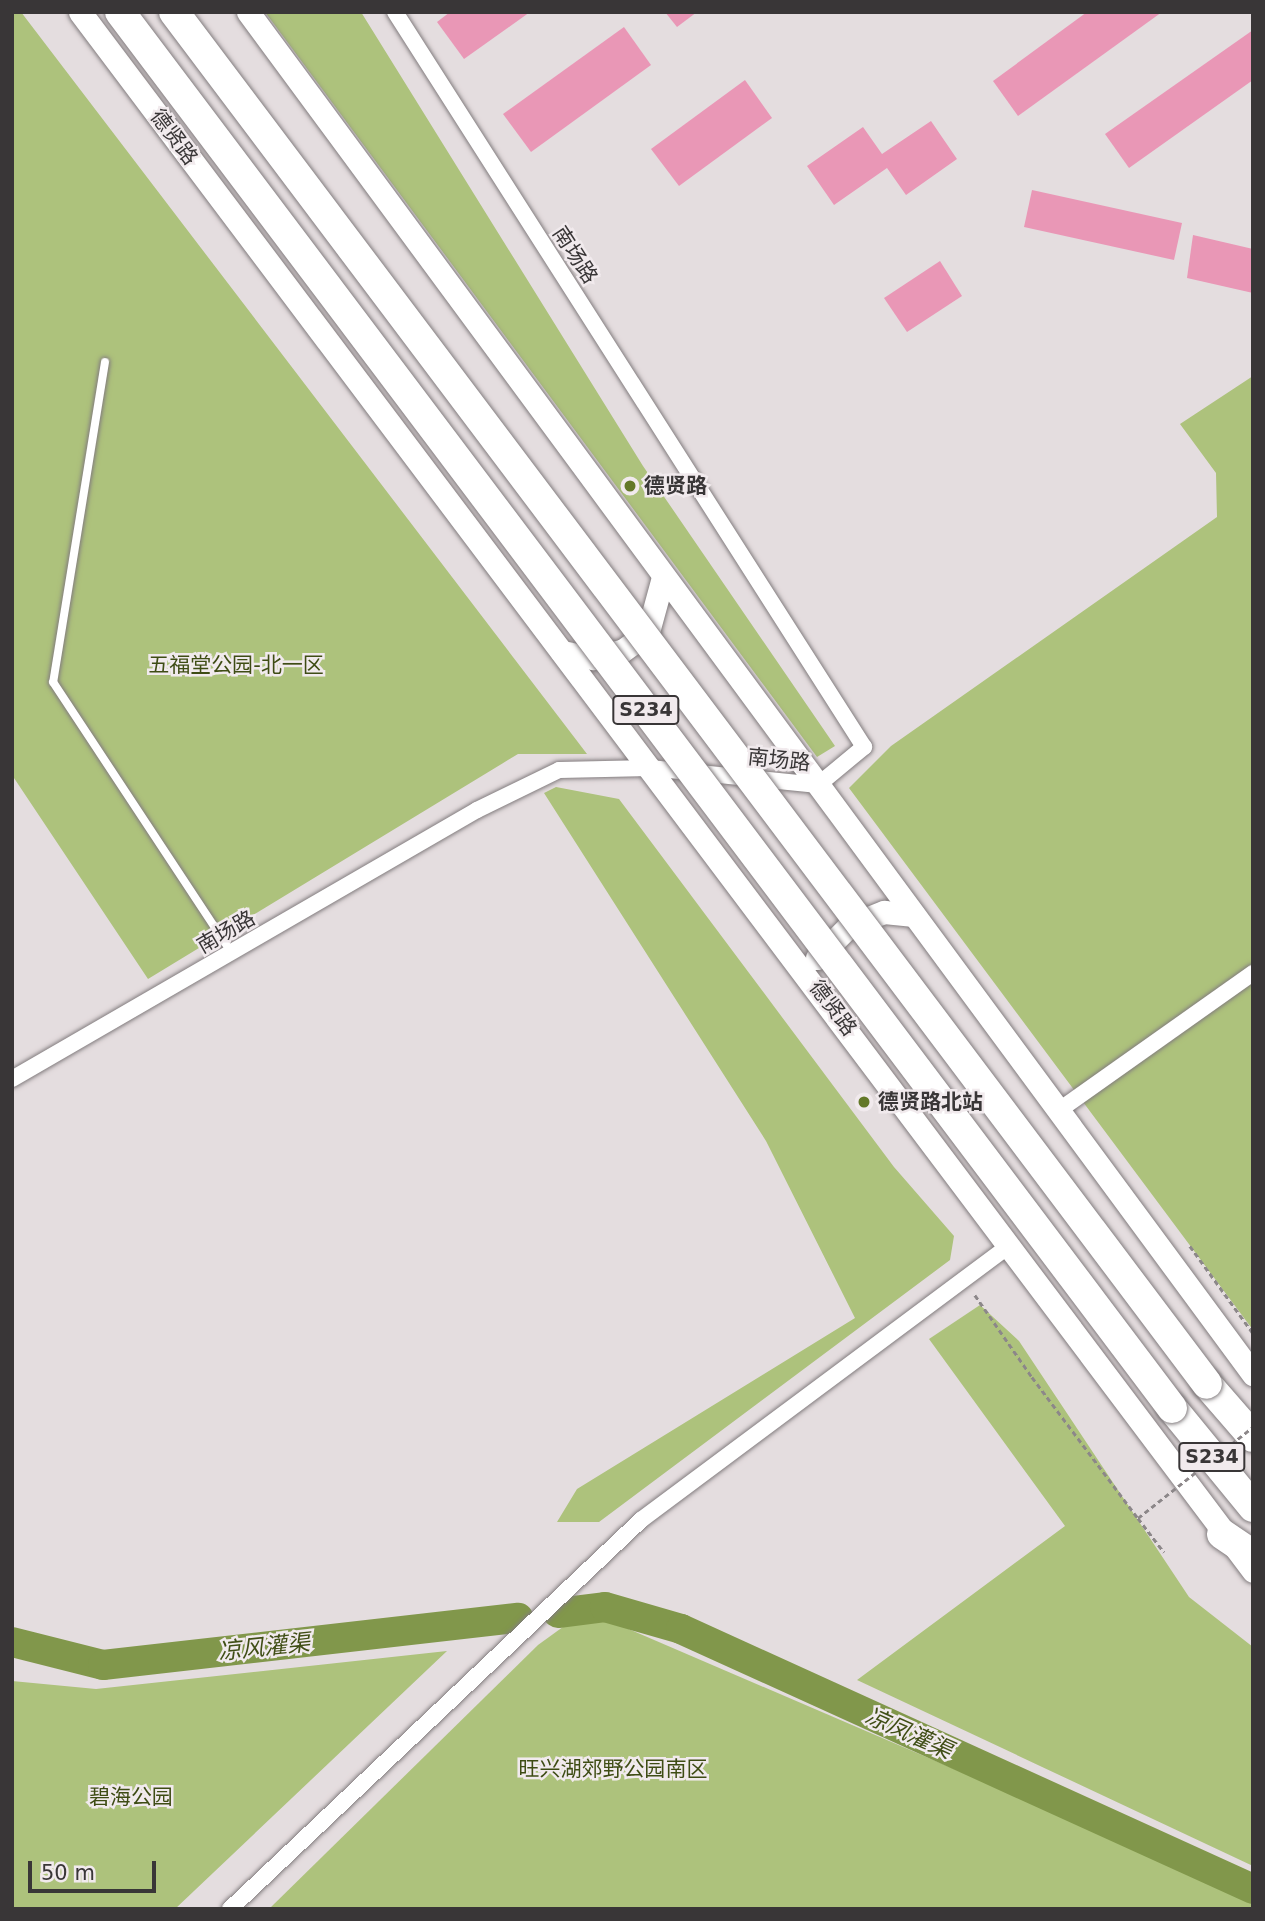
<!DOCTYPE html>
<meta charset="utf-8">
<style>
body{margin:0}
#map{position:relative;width:1265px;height:1921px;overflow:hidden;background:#e4dddf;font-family:"DejaVu Sans","Noto Sans SC",sans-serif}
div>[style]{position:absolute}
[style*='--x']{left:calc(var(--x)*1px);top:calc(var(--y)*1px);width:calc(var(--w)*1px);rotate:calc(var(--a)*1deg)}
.green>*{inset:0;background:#adc27c}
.river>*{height:30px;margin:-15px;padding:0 15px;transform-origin:15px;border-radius:15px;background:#81974b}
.building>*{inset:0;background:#e997b6}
.path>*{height:2.5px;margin-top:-1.25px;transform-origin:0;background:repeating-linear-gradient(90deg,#8c8789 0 5px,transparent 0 8.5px)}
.roads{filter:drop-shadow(0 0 2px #827c7e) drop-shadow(0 0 2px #827c7e)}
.lane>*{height:8px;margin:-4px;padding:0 4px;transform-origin:4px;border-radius:4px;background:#fff}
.street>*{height:16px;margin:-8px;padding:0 8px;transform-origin:8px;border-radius:8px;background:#fff}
.secondary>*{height:23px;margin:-11.5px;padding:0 11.5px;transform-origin:11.5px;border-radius:11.5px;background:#fff}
.highway>*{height:30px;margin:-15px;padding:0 15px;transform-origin:15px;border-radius:15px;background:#fff}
.path-bridge>*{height:2.5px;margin-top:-1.25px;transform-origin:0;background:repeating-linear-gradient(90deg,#8c8789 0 5px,transparent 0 8.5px)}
.bridges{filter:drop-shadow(0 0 2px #827c7e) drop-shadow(0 0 2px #827c7e)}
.highway-bridge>*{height:30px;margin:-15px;padding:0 15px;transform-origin:15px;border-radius:15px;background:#fff}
.dots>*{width:19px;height:19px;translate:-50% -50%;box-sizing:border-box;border:4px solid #f1eaed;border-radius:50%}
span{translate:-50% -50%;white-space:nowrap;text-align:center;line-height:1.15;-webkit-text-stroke:5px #f1eaed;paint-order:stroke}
.shield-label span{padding:2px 5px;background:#f1eaed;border:2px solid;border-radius:5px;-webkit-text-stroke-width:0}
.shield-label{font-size:19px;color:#393637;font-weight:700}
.street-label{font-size:21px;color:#393637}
.poi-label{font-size:21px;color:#393637;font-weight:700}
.left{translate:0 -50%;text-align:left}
.park-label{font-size:21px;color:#3e4c14}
.water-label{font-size:23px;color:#404e16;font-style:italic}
.frame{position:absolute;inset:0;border:14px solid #393637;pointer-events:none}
.scale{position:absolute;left:28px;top:1861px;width:128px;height:32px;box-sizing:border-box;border:4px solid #393637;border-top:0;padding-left:9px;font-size:21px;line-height:24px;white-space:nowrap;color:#393637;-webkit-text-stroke:5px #f1eaed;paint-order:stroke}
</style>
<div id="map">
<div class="green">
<div style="clip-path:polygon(12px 12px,21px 12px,587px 754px,518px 754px,148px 979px,12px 775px)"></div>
<div style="clip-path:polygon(265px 12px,361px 12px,643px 466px,835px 746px,817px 757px)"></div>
<div style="clip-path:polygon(1253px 376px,1253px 1330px,849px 788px,891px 746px,1217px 517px,1216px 473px,1180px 424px)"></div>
<div style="clip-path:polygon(556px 787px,619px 799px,894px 1167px,954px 1236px,950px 1260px,599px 1522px,557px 1522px,577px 1489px,855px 1318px,766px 1141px,544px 793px)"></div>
<div style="clip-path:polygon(980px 1305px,1019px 1341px,1189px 1597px,1253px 1647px,1253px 1866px,857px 1680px,1065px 1526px,929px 1339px)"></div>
<div style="clip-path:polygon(603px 1618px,1138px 1848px,1253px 1903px,1253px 1909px,269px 1909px,538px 1645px,567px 1624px)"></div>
<div style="clip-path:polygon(447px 1651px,175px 1909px,12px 1909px,12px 1681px,96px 1689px)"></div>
</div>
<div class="river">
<div style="--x:558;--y:1613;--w:47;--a:-7.3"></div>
<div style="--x:605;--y:1607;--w:79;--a:16.1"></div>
<div style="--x:681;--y:1629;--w:628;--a:24.44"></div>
<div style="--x:12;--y:1642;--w:94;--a:14.2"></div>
<div style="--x:103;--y:1665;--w:418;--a:-6.5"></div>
</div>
<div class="building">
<div style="clip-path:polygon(450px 12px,530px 12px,464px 59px,437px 22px)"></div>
<div style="clip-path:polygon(665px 12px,697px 12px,677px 27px)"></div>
<div style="clip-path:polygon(1087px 12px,1162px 12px,1018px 116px,993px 81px)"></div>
<div style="clip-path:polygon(624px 27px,651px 65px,531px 152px,503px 114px)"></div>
<div style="clip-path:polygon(1253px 30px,1253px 80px,1129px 168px,1105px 134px)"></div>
<div style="clip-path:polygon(745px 80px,772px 118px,679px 186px,651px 149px)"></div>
<div style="clip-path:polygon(931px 121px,957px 159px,906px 195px,887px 168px,834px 205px,807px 166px,863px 127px,882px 154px)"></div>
<div style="clip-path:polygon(1032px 190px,1182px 223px,1174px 260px,1024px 227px)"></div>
<div style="clip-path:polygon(1193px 235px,1253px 249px,1253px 293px,1187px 278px)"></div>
<div style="clip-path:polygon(940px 261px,962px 296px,907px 332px,884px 298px)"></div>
</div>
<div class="path">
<div style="--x:1190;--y:1246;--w:107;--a:54.1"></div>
<div style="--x:975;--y:1295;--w:100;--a:55.2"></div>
<div style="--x:1138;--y:1518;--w:43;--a:52.6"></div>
</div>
<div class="roads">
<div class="lane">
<div style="--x:105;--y:362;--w:324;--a:99.2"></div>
<div style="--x:53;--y:682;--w:323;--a:56.6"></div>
</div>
<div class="street">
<div style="--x:12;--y:1079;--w:537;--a:-30.05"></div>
<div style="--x:477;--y:810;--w:91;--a:-26"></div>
<div style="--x:559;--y:770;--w:91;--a:-1.3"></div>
<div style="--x:650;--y:768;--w:169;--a:5.8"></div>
<div style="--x:818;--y:785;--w:60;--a:-39.6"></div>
<div style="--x:864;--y:747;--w:872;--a:-122.54"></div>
<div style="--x:1058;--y:1111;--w:239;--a:-35.3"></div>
<div style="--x:230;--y:1909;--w:566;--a:-43.42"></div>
<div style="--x:641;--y:1520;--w:460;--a:-36.7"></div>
</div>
<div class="secondary">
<div style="--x:80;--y:12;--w:1951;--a:53.04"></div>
<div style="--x:248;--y:12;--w:1693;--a:53.58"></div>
<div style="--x:562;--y:652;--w:32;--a:11"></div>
<div style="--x:593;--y:658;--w:30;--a:-14"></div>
<div style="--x:622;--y:651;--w:32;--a:-36"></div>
<div style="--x:648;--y:632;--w:57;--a:-74.7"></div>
<div style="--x:817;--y:958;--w:45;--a:-45"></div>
<div style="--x:849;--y:926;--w:38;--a:-22"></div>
<div style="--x:884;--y:912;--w:30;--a:6"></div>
</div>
<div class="highway">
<div style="--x:1207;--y:1384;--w:70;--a:49"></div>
<div style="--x:1172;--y:1408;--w:128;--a:50.7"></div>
<div style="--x:1222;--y:1534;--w:37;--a:34"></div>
</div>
</div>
<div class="path-bridge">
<div style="--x:1032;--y:1377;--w:176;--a:53.1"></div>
<div style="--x:1138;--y:1518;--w:147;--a:-38.4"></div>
</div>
<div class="bridges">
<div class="highway-bridge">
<div style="--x:120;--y:12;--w:1748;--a:53"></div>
<div style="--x:174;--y:12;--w:1717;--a:53.02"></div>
</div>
</div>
<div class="dots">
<div style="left:630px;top:486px;background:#637828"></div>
<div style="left:864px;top:1102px;background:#637828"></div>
</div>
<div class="shield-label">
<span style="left:646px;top:710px">S234</span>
<span style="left:1212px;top:1457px">S234</span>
</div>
<div class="street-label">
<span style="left:174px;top:137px;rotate:53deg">德贤路</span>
<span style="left:575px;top:255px;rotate:57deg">南场路</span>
<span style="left:779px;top:760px;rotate:6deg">南场路</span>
<span style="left:226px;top:932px;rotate:-30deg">南场路</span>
<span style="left:833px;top:1008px;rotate:53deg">德贤路</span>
</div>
<div class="poi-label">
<span class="left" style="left:644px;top:486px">德贤路</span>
<span class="left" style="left:878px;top:1102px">德贤路北站</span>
</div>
<div class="park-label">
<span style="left:236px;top:665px">五福堂公园-北一区</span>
<span style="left:613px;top:1769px">旺兴湖郊野公园南区</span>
<span style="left:131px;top:1797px">碧海公园</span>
</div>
<div class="water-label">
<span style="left:264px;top:1647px;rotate:-6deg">凉风灌渠</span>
<span style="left:909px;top:1733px;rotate:24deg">凉凤灌渠</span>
</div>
<div class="frame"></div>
<div class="scale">50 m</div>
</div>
